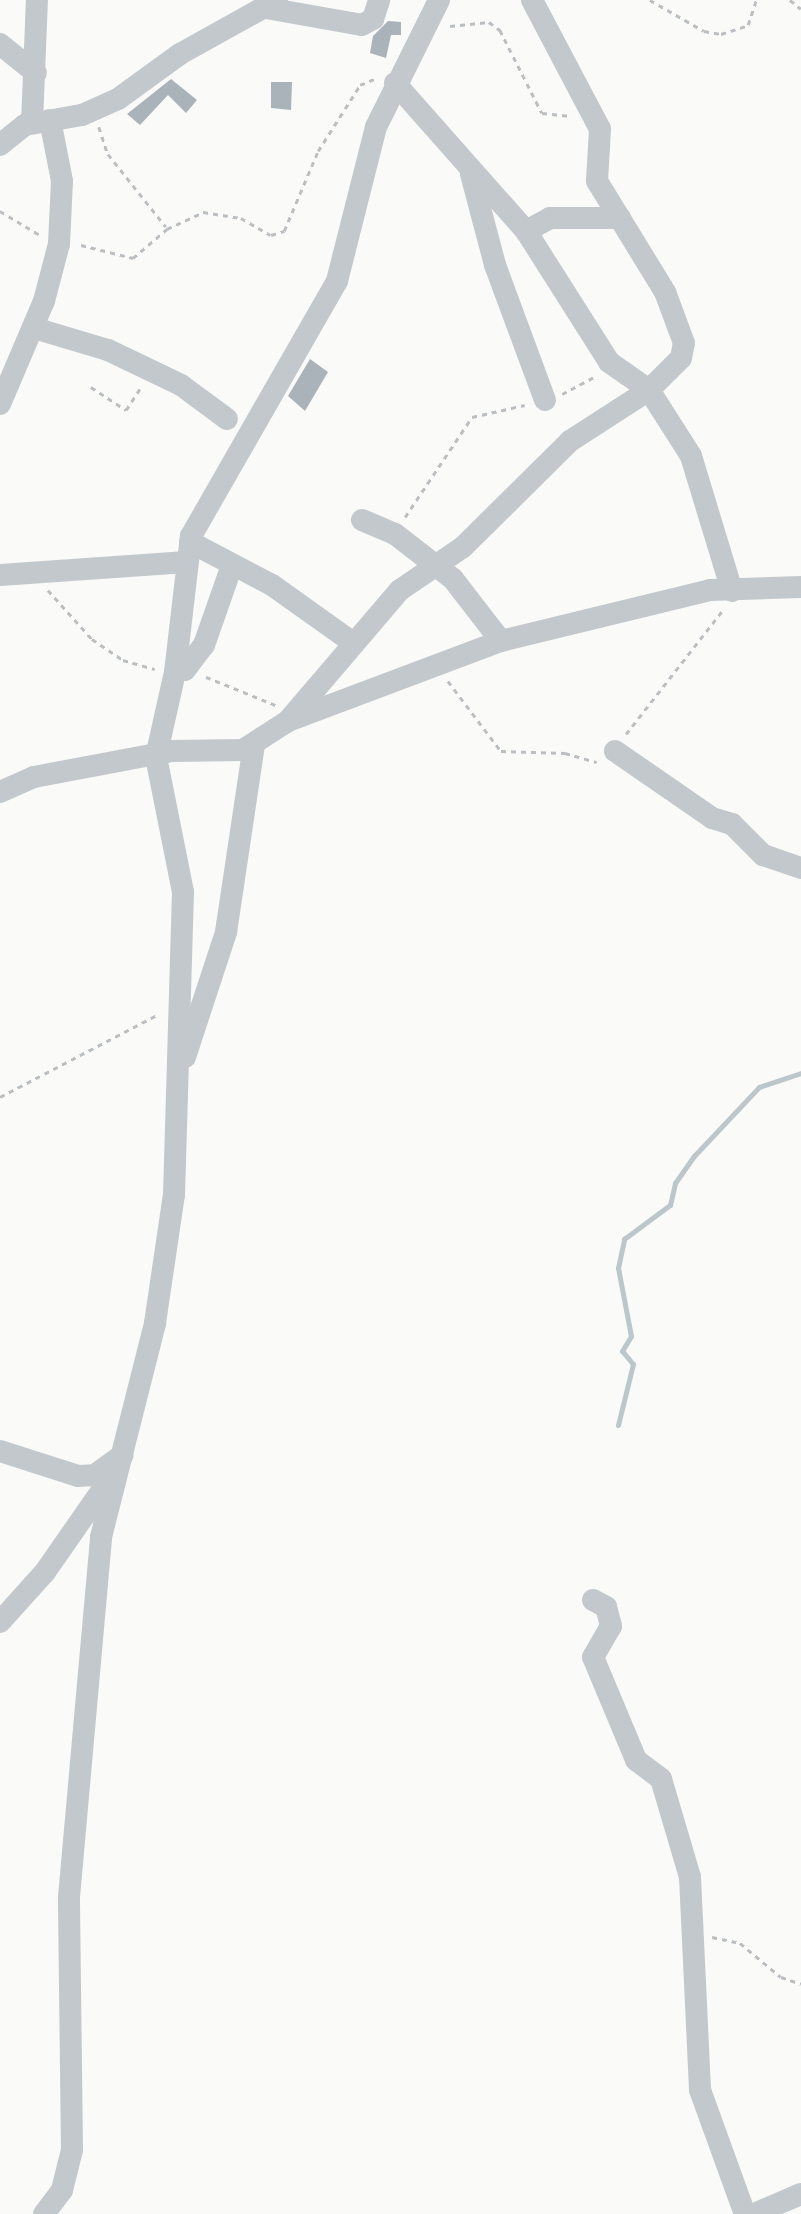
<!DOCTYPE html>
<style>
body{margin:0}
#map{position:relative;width:801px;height:2214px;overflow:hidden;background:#fafaf8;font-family:Inter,sans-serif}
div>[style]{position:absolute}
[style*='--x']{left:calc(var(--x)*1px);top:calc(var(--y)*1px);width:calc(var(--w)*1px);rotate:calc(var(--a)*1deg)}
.stream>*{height:5px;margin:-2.5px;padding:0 2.5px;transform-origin:2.5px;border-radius:2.5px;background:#bbc7cb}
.building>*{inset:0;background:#aab3b9}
.path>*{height:2.5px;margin-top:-1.25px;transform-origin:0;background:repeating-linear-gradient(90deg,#bbbfc2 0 5px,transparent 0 10px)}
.minor>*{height:22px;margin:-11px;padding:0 11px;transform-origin:11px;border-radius:11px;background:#c3c8cc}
span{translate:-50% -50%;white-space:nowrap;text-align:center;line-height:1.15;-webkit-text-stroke:10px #fff;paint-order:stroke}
</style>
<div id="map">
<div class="stream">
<div style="--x:618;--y:1425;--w:63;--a:-76.2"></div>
<div style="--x:633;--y:1364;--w:17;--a:-130"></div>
<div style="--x:622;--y:1351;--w:17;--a:-59"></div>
<div style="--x:631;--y:1336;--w:69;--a:-100.8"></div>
<div style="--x:618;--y:1268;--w:30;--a:-78"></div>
<div style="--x:624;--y:1239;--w:57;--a:-36.5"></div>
<div style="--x:670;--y:1205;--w:23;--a:-77"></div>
<div style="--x:675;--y:1183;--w:33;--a:-55"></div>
<div style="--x:694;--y:1156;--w:95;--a:-46.7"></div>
<div style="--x:759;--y:1087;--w:44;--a:-18.4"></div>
</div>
<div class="building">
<div style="clip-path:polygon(388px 21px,401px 22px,401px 35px,391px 35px,386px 58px,370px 53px,373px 36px)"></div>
<div style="clip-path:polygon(171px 79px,197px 100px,186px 113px,168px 95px,140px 125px,127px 114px)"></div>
<div style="clip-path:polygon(271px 82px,292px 82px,291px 110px,271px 108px)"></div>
<div style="clip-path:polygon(310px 359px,328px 372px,305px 411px,288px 396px)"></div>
</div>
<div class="path">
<div style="--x:650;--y:0;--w:62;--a:29.9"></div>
<div style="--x:704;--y:31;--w:17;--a:10"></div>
<div style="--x:721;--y:34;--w:28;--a:-18"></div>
<div style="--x:748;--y:25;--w:26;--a:-72"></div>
<div style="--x:790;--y:0;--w:14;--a:39"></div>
<div style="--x:450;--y:26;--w:39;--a:-6"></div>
<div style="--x:489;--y:22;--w:14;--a:36"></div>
<div style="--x:500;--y:30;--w:93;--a:63.2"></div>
<div style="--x:542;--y:113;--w:29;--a:6"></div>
<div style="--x:99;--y:127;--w:28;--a:72"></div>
<div style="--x:108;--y:154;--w:93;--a:51.5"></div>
<div style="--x:0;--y:211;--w:47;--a:31"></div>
<div style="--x:81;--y:245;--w:54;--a:14"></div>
<div style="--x:133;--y:258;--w:45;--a:-40.5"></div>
<div style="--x:167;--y:229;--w:40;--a:-25"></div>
<div style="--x:203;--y:212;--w:38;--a:9"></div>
<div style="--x:241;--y:218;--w:34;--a:30"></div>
<div style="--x:271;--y:235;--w:14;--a:-17"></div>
<div style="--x:284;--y:231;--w:87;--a:-67"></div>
<div style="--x:318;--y:151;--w:78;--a:-57.5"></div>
<div style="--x:360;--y:85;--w:15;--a:-23"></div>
<div style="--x:91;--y:387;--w:42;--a:33.3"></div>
<div style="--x:126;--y:410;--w:27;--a:-57"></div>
<div style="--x:562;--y:394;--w:36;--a:-28"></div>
<div style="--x:405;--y:517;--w:120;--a:-56.2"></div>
<div style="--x:472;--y:417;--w:54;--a:-12.8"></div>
<div style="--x:48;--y:590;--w:66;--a:48.1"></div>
<div style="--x:92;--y:639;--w:37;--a:34"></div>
<div style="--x:123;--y:660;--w:33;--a:16"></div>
<div style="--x:206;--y:677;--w:78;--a:21.9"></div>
<div style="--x:448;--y:681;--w:88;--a:52.9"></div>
<div style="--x:501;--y:751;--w:64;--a:1.8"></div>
<div style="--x:565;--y:753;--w:33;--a:16"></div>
<div style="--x:626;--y:734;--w:157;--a:-52"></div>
<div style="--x:0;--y:1097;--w:179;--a:-27.6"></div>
<div style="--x:712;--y:1937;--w:29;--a:12"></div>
<div style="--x:740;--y:1943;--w:53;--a:39.7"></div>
<div style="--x:781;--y:1977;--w:21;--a:19"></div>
</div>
<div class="minor">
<div style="--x:266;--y:8;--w:97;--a:10"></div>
<div style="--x:362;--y:25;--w:13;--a:-29"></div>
<div style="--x:373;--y:19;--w:20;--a:-72"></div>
<div style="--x:0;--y:44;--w:46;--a:38.9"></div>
<div style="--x:395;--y:83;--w:198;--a:48.5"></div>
<div style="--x:526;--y:231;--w:155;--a:57.6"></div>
<div style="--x:609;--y:362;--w:49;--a:35"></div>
<div style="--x:649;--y:390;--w:78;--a:57.5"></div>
<div style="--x:691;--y:456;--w:141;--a:73.1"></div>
<div style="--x:32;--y:123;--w:123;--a:-87.7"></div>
<div style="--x:0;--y:145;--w:32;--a:-39"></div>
<div style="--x:25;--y:125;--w:58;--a:-10"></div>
<div style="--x:82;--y:115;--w:39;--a:-24"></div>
<div style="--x:118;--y:99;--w:77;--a:-36"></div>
<div style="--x:180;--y:54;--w:111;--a:-29.1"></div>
<div style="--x:471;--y:174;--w:94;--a:75.2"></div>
<div style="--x:495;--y:265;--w:144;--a:69.7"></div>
<div style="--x:526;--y:231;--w:27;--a:-28"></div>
<div style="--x:550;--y:218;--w:70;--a:0"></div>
<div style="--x:34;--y:328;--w:77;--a:16.6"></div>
<div style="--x:108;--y:350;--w:81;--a:25.6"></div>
<div style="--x:181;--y:385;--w:57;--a:36.5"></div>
<div style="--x:0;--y:404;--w:112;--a:-66.9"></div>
<div style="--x:44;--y:301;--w:59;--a:-75.3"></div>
<div style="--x:59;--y:244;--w:63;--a:-87.3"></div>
<div style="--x:62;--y:181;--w:62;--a:-101.1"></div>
<div style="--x:362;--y:520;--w:36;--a:23"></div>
<div style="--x:395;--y:534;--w:73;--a:37.8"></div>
<div style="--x:453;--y:579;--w:78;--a:52.3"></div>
<div style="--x:190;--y:542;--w:93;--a:27.7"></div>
<div style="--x:272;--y:585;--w:98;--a:35.5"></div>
<div style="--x:0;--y:575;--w:187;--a:-4"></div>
<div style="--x:185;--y:670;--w:31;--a:-53"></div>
<div style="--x:204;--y:645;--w:85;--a:-70.7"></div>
<div style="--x:288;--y:721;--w:172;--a:-49.5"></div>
<div style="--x:400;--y:590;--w:76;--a:-34.3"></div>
<div style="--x:463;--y:547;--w:151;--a:-44.7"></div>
<div style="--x:570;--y:441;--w:94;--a:-32.8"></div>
<div style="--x:649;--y:390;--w:45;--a:-45"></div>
<div style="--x:681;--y:358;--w:15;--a:-79"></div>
<div style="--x:684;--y:343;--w:54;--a:-110.4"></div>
<div style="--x:665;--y:292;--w:130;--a:-121.5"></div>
<div style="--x:597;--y:181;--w:52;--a:-86.7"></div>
<div style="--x:600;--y:129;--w:146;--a:-117.8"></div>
<div style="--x:615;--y:751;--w:118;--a:34.6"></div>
<div style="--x:712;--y:818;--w:21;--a:17"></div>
<div style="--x:732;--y:824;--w:44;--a:45"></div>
<div style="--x:763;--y:855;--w:40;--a:18.9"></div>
<div style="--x:0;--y:792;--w:37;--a:-24"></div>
<div style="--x:34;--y:777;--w:139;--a:-10.7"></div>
<div style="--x:171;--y:751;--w:72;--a:-0.8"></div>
<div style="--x:243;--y:750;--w:54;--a:-32.8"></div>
<div style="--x:288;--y:721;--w:228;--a:-20.6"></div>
<div style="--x:501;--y:641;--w:215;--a:-13.7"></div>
<div style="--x:710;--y:590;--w:91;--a:-1.9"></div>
<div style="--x:185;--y:1057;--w:132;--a:-71.8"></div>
<div style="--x:226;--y:932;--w:189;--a:-81.5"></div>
<div style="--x:0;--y:1451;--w:82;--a:17.8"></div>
<div style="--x:78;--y:1476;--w:17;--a:-3"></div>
<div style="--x:95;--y:1475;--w:34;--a:-36"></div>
<div style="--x:593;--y:1600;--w:15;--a:28"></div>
<div style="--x:606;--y:1607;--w:20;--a:75"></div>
<div style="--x:611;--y:1626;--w:36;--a:120"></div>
<div style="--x:593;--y:1657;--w:112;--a:67.3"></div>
<div style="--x:636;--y:1760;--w:31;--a:37"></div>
<div style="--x:661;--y:1779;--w:102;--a:73.5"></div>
<div style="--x:690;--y:1877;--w:213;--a:87.3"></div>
<div style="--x:700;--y:2090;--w:132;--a:70.1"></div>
<div style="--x:0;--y:1622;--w:67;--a:-48"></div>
<div style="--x:45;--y:1572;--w:96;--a:-55.2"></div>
<div style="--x:100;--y:1493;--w:14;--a:-21"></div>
<div style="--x:44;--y:2214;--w:30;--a:-53"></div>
<div style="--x:62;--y:2190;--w:41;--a:-76"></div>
<div style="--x:72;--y:2150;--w:253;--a:-90.7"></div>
<div style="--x:69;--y:1897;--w:361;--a:-84.9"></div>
<div style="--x:101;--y:1537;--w:221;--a:-75.8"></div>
<div style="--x:155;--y:1323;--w:129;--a:-81.6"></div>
<div style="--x:174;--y:1195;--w:303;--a:-88.3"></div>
<div style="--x:183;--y:892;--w:138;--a:-101.3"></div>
<div style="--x:156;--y:757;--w:87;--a:-77.4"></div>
<div style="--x:175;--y:672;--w:137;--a:-83.3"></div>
<div style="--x:191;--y:536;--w:294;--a:-60.2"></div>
<div style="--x:337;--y:281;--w:159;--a:-75.8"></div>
<div style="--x:376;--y:127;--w:142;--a:-63.6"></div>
<div style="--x:754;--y:2214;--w:51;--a:-23.1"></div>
</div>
</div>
